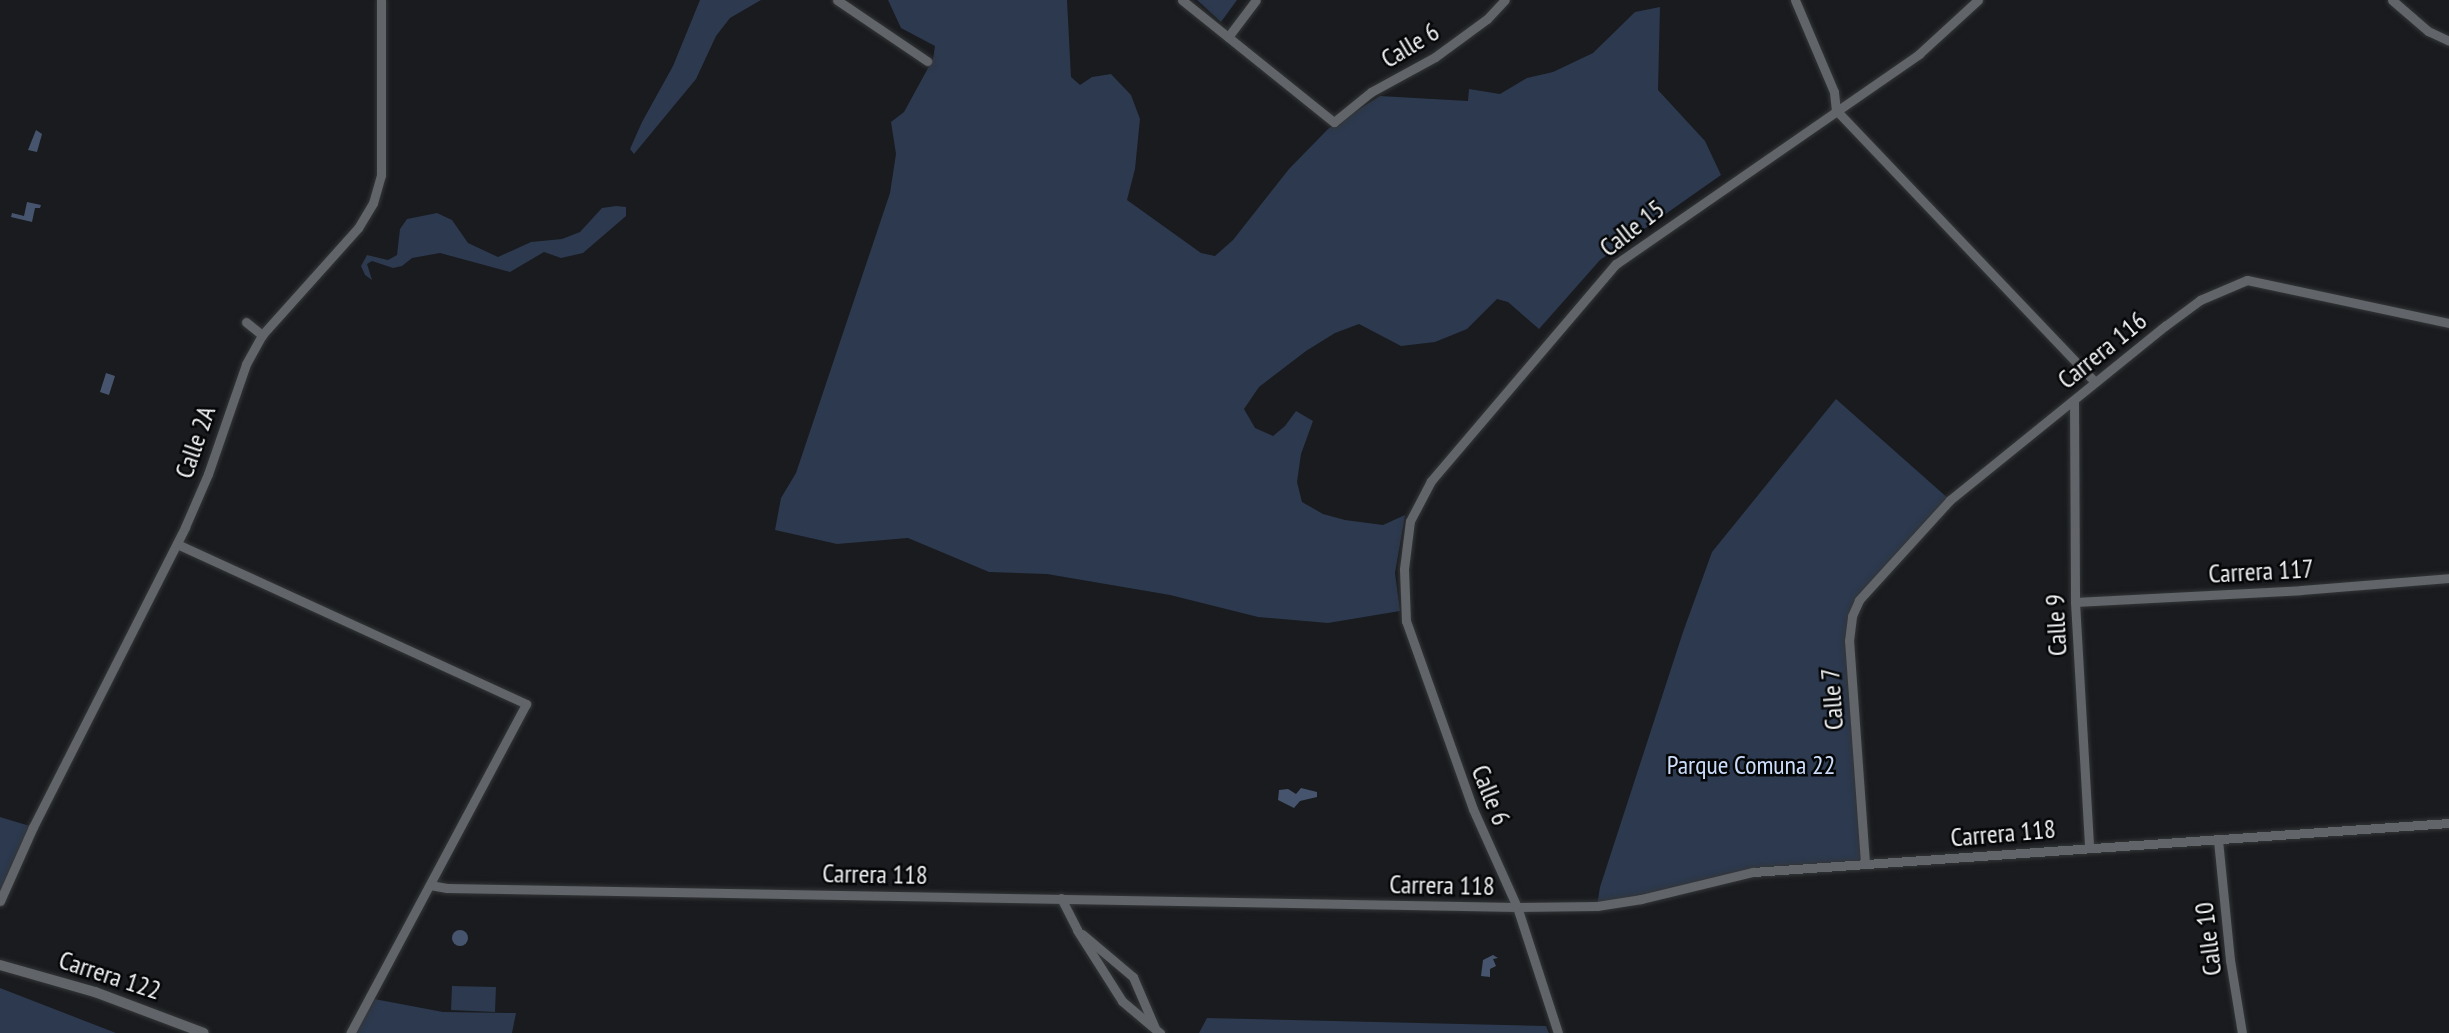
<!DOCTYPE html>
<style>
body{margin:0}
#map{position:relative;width:2449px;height:1033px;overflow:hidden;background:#191b1e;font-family:"PT Sans Narrow",sans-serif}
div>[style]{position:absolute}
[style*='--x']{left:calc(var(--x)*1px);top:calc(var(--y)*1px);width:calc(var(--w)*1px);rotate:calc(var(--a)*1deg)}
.green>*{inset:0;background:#2c394e}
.water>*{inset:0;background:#46556d}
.round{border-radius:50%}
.roads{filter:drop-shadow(0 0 2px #343638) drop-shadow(0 0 2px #343638)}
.minor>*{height:9px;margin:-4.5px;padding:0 4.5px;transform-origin:4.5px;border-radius:4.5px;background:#616468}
.tertiary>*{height:10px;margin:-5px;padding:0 5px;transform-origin:5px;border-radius:5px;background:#616468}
span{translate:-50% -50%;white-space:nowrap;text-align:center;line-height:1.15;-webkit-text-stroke:5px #050607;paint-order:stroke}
.street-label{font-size:26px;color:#f2f4f6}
.park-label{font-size:26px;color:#ccddfa}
</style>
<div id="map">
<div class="green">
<div style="clip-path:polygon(700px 0,761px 0,730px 18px,716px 36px,696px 79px,634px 154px,630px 149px,642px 122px,673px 66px)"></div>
<div style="clip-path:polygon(888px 0,1067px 0,1071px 77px,1080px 85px,1092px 77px,1111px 74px,1131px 95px,1140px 119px,1135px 169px,1127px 200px,1201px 253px,1215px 256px,1233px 240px,1289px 169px,1328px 129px,1380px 96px,1468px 101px,1469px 89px,1500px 94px,1527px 78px,1553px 72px,1593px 53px,1635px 12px,1660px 7px,1658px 90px,1705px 141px,1721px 175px,1600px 260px,1539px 329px,1508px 302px,1497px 299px,1467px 329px,1435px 342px,1401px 346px,1359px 324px,1335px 333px,1306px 351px,1259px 387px,1244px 409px,1255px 428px,1273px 436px,1285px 426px,1296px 411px,1313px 421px,1301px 454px,1297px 482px,1302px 502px,1323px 514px,1345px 520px,1383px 525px,1405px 515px,1395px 573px,1400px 611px,1328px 623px,1258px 617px,1170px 595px,1047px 574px,989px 572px,908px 538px,837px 544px,775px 530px,781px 498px,796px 473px,890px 193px,896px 154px,891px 122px,904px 112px,933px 59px,935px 46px,901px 28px)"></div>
<div style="clip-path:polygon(1197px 0,1237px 0,1221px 22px)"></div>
<div style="clip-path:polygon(616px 206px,626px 207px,626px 216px,583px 253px,561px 258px,544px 252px,510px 272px,440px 253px,412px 258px,402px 266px,393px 268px,372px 261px,367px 264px,372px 280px,365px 275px,361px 266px,367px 255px,388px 260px,397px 255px,400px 229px,407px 219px,437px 213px,452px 220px,468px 243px,498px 257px,531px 242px,562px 239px,580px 232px,602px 208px)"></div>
<div style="clip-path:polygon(1836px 399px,1950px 500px,1859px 600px,1850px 631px,1865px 863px,1753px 872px,1597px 906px,1600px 887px,1683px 632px,1712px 552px)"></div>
<div style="clip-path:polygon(0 817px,33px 827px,0 901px)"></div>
<div style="clip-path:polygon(452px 986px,496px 987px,495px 1012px,451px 1010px)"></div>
<div style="clip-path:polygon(0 988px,116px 1033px,0 1033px)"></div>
<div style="clip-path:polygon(369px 998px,443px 1012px,516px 1013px,512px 1033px,350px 1033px)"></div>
<div style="clip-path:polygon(1207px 1018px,1546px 1026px,1549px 1033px,1199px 1033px)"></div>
</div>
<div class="water">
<div style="clip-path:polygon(36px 130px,42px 134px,37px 152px,28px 150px)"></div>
<div style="clip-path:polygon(27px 202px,41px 205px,40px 208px,35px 208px,32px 222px,11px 217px,12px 213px,24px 216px)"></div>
<div style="clip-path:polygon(106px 373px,115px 376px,109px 395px,100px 392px)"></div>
<div style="clip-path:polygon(1301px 788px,1317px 792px,1317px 797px,1300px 801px,1294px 808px,1278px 800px,1279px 790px,1288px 789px,1296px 794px)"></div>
<div class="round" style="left:452px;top:930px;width:16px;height:16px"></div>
<div style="clip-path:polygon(1493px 955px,1498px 958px,1493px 959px,1496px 966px,1490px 969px,1490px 977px,1481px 976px,1483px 960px)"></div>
</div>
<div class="roads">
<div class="minor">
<div style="--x:837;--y:0;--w:109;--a:34.1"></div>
<div style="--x:1182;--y:0;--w:195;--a:38.8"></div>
<div style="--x:1334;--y:122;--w:48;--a:-39"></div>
<div style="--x:1371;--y:92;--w:73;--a:-28.7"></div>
<div style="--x:1435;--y:57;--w:64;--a:-36.2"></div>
<div style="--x:1487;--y:19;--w:26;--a:-47"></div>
<div style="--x:1795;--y:0;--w:100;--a:67"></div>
<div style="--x:1834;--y:92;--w:18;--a:84"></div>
<div style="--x:2392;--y:0;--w:48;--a:40.7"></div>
<div style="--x:2428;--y:31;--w:23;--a:25"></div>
<div style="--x:1228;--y:37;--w:46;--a:-52.9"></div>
<div style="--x:1836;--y:110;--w:374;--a:46.4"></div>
<div style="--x:246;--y:322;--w:21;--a:39"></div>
<div style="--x:2074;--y:400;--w:202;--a:89.7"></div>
<div style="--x:2075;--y:602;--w:245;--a:86.7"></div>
<div style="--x:177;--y:544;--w:384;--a:24.6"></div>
<div style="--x:526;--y:704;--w:373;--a:118.1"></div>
<div style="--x:2075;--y:602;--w:226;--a:-3"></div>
<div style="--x:2301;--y:590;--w:148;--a:-4.6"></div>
<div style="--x:2218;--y:840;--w:121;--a:84.3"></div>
<div style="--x:2230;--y:960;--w:74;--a:80.7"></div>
<div style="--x:1865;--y:863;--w:223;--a:-94.1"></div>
<div style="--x:1849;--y:641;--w:25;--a:-83"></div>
<div style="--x:1852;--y:616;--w:17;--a:-66"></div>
<div style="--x:1859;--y:600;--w:135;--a:-47.7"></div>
<div style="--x:1950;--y:500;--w:277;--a:-39"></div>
<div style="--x:2165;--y:326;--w:44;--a:-36.6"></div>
<div style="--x:2200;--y:300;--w:51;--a:-23.1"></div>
<div style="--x:2247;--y:280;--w:207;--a:12"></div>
<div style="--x:430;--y:885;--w:17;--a:10"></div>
<div style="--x:447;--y:888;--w:1070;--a:1.02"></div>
<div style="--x:1517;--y:907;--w:80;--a:-0.7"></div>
<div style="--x:1597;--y:906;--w:45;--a:-9"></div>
<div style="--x:1641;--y:899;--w:115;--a:-13.6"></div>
<div style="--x:1753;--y:872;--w:698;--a:-4.03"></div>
<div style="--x:1061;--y:898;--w:36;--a:63"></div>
<div style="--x:1077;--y:930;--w:84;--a:57.6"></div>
<div style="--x:1122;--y:1001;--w:50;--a:40.1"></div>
<div style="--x:0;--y:901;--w:81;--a:-66"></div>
<div style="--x:33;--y:827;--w:336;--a:-63.1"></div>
<div style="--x:185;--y:527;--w:58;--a:-66.5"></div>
<div style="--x:208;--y:474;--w:116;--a:-70.9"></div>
<div style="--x:246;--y:364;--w:33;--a:-61"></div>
<div style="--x:262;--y:335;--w:144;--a:-48.1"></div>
<div style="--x:358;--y:228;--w:29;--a:-59"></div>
<div style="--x:373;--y:203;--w:29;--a:-74"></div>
<div style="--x:381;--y:175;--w:175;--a:-90"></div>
<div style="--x:1082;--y:934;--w:67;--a:40.1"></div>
<div style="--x:1133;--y:977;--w:56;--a:66.7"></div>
<div style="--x:1558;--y:1033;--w:133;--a:-108"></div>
<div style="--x:1517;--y:907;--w:107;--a:-114.2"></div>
<div style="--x:1473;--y:809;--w:200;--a:-109.6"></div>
<div style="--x:1406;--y:621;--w:52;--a:-92.2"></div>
<div style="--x:1404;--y:569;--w:48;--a:-82.9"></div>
<div style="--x:1410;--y:521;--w:45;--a:-62.3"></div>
<div style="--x:1431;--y:481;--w:285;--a:-49.6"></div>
<div style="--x:1616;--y:264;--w:369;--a:-34.7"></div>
<div style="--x:1919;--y:54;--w:80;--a:-42.5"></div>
</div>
<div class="tertiary">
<div style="--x:0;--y:965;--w:99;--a:15.9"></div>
<div style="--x:95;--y:992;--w:116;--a:20.6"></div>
</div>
</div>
<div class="street-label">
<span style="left:1410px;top:45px;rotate:-31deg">Calle 6</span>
<span style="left:1632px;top:228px;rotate:-38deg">Calle 15</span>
<span style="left:2102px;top:350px;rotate:-39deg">Carrera 116</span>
<span style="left:195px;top:442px;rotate:-71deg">Calle 2A</span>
<span style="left:2261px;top:571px;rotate:-3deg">Carrera 117</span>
<span style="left:2056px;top:625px;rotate:-93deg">Calle 9</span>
<span style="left:1832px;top:699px;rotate:-94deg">Calle 7</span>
<span style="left:1491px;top:795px;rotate:68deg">Calle 6</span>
<span style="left:2003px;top:833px;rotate:-5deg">Carrera 118</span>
<span style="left:875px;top:874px;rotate:1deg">Carrera 118</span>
<span style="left:1442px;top:885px;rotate:1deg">Carrera 118</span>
<span style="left:2208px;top:939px;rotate:-97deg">Calle 10</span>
<span style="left:110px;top:975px;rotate:18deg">Carrera 122</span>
</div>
<div class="park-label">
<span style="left:1751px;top:765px">Parque Comuna 22</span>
</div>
</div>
